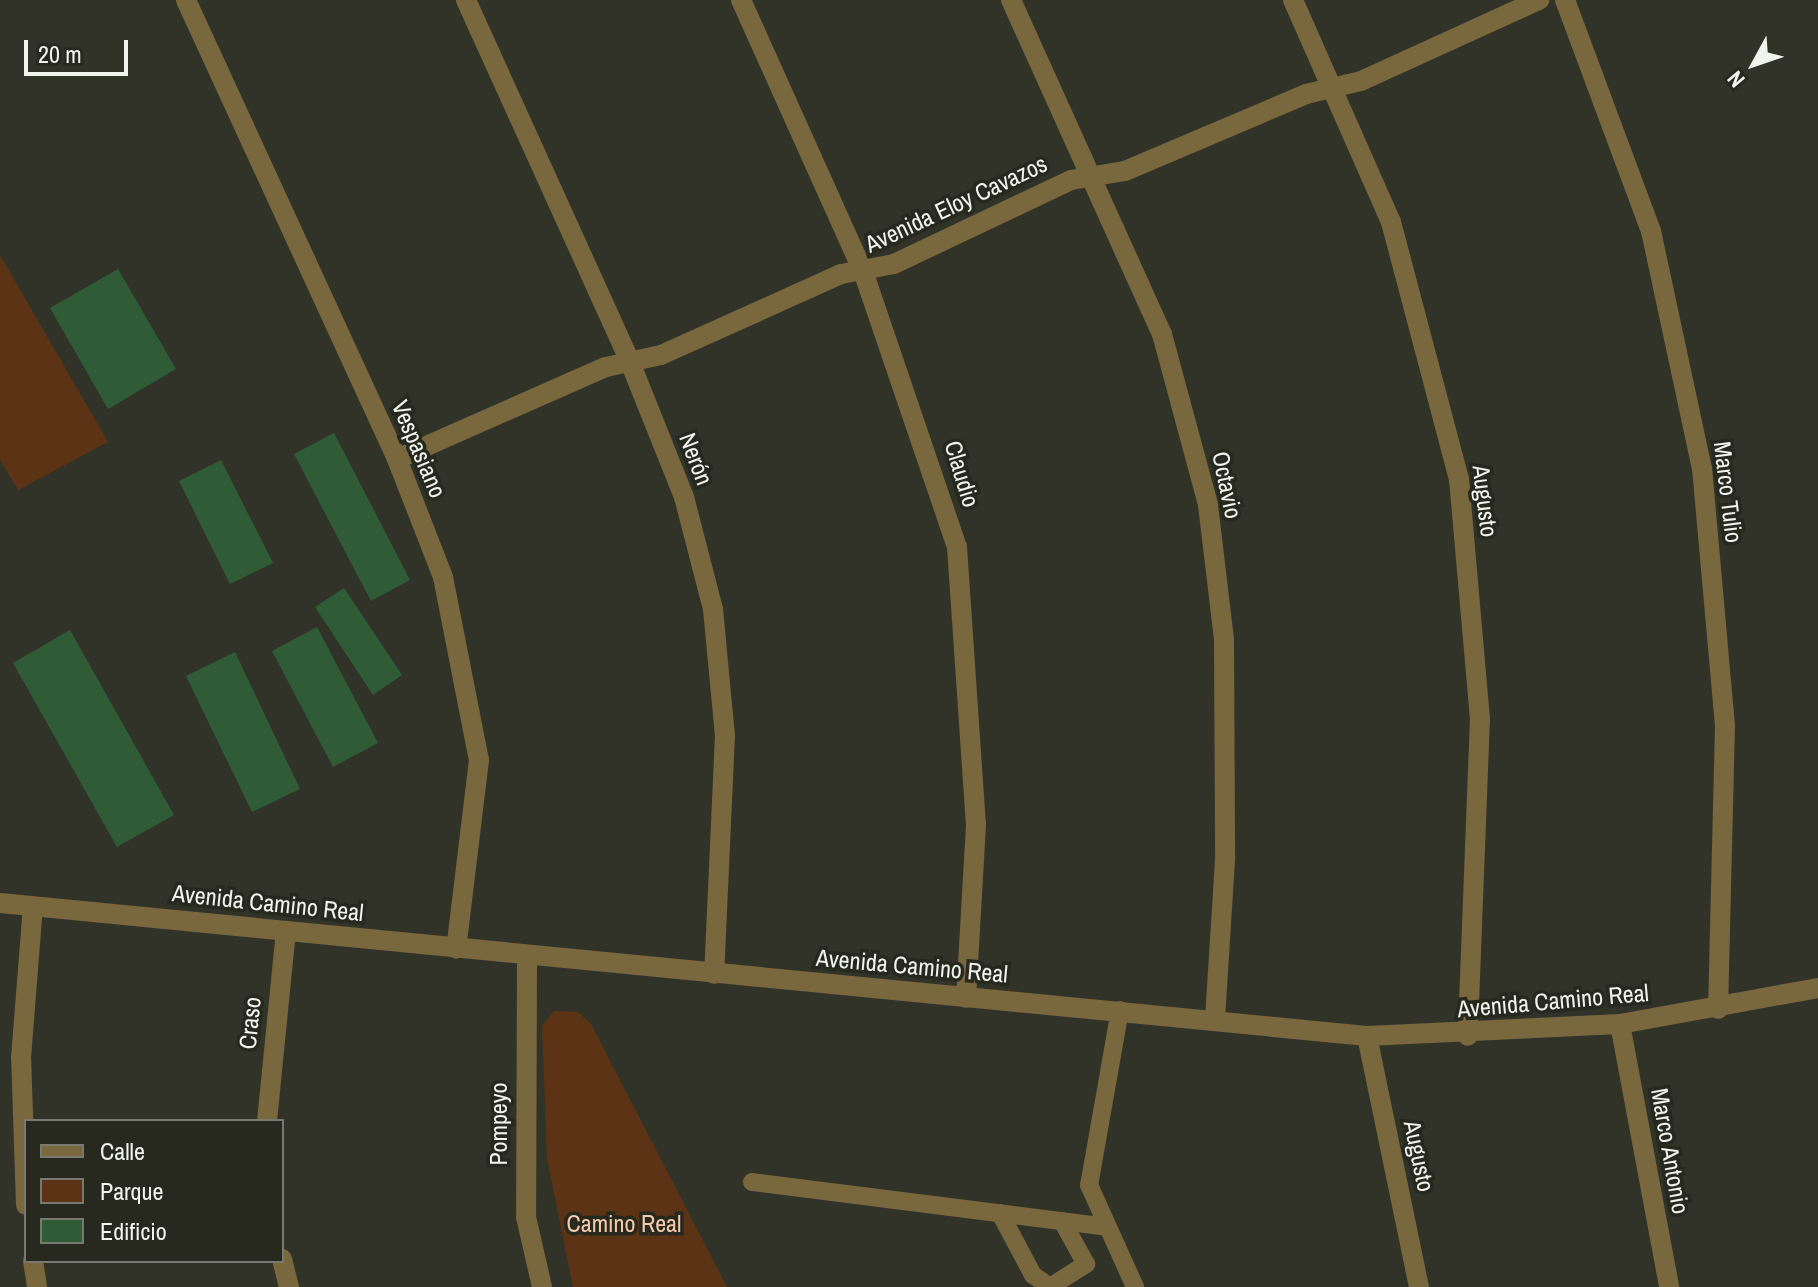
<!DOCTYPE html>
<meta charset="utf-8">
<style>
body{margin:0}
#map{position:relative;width:1818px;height:1287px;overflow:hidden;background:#313329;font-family:"Archivo Narrow",sans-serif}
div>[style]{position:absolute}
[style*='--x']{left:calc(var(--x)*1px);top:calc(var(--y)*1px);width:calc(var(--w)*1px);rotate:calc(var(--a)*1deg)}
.green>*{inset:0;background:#5c3415}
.building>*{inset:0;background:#2f5c36}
.service>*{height:18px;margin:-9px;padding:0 9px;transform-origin:9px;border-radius:9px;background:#79673e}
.pedestrian>*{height:20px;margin:-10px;padding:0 10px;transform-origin:10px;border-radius:10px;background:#79673e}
.minor>*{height:20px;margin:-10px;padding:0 10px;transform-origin:10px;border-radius:10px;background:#79673e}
.tertiary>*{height:20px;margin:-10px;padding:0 10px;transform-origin:10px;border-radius:10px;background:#79673e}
span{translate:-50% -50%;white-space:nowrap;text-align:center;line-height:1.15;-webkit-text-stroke:7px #27291f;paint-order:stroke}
.street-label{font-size:24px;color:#f1f3ed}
.park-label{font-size:24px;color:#f7caac}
.legend{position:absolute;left:24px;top:1119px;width:260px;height:144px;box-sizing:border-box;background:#27291f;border:2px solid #787a71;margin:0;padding:10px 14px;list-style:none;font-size:24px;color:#f1f3ed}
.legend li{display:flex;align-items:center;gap:16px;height:40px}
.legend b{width:40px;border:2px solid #787a71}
.north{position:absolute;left:1714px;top:24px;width:80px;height:80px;-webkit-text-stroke:6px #27291f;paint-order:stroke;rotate:230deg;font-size:22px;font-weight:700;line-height:32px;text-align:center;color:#f1f3ed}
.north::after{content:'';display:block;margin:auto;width:28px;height:36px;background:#f1f3ed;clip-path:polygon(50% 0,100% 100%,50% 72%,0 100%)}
.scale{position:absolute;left:24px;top:40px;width:104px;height:36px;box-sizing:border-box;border:4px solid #f1f3ed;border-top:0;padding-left:10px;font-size:24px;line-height:28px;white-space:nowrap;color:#f1f3ed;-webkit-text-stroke:6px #27291f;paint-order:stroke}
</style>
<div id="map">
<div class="green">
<div style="clip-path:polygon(0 255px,108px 442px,18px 490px,0 460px)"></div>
<div style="clip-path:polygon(554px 1011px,578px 1012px,591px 1024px,727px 1287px,573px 1287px,547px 1158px,542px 1026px)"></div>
</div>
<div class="building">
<div style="clip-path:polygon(118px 269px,176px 369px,108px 409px,50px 308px)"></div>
<div style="clip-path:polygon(334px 433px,410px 580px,371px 601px,294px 454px)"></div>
<div style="clip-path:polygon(221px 460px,273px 563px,230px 584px,179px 481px)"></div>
<div style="clip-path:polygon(344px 588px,402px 675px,373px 695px,315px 607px)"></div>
<div style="clip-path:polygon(317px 627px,378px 743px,333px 767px,272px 651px)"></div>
<div style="clip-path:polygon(70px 630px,174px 815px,117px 847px,13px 663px)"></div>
<div style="clip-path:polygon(235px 652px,300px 789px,252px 812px,186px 676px)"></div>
</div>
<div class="service">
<div style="--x:1120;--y:1010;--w:178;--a:100"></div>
<div style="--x:1089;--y:1185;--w:112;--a:65.7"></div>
<div style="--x:752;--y:1182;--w:352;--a:7.2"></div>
<div style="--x:1000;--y:1213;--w:70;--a:62"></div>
<div style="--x:1033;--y:1275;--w:21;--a:35"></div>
<div style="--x:1050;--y:1287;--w:43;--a:-32.6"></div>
<div style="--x:1086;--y:1264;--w:49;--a:-119.2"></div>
</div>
<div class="pedestrian">
<div style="--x:397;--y:459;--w:228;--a:-23.8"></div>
<div style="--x:606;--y:367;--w:56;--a:-12.3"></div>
<div style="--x:661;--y:355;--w:197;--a:-24.2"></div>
<div style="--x:841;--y:274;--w:54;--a:-10.7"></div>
<div style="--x:894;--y:264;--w:196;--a:-25.4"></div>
<div style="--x:1071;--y:180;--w:55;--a:-9.5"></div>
<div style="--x:1125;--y:171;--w:197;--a:-23"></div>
<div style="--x:1306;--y:94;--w:57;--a:-13.3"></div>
<div style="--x:1361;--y:81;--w:196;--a:-24.5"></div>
</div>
<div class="minor">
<div style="--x:186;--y:0;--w:505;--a:65.31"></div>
<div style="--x:397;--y:459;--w:127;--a:68.7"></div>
<div style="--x:443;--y:577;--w:187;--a:78.9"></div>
<div style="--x:479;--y:760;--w:190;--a:96.9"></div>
<div style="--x:466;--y:0;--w:397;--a:65.6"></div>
<div style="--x:630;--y:362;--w:145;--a:68.2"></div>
<div style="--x:684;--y:497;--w:116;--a:75.5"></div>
<div style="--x:713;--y:609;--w:127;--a:84.6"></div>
<div style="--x:725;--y:735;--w:239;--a:92.6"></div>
<div style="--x:741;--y:0;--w:300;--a:65.8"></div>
<div style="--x:864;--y:274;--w:288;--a:71.2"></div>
<div style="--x:957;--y:547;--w:279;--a:86.1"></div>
<div style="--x:976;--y:825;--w:173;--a:93.3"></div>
<div style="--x:1011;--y:0;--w:367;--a:65.7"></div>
<div style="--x:1162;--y:334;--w:177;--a:74.9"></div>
<div style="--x:1208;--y:505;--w:136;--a:83.2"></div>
<div style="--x:1224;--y:640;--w:220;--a:89.7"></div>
<div style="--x:1225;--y:860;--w:157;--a:93.6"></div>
<div style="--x:1293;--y:0;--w:243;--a:66.2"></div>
<div style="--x:1391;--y:222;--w:266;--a:75.2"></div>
<div style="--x:1459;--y:479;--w:240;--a:85"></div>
<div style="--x:1480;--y:718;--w:318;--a:92.2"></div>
<div style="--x:1565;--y:0;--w:246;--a:69.6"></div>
<div style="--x:1651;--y:231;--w:242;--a:77.9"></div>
<div style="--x:1702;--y:468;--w:258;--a:84.9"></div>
<div style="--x:1725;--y:725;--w:284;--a:91.4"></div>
<div style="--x:527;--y:960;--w:257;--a:90.2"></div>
<div style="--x:526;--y:1217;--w:72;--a:77.1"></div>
<div style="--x:1620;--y:1024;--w:268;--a:79.4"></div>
<div style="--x:1367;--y:1036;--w:256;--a:78.3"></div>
<div style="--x:267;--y:1121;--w:191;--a:-84.3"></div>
<div style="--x:26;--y:1205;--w:147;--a:-91.9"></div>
<div style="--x:21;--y:1058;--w:152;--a:-85.5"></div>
<div style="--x:282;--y:1259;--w:29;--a:76"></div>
<div style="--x:33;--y:1261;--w:26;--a:81"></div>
</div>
<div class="tertiary">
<div style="--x:0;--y:903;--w:1373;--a:5.56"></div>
<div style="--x:1367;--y:1036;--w:253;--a:-2.7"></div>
<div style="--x:1620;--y:1024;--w:201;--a:-10.3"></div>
</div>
<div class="street-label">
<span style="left:956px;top:204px;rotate:-25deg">Avenida Eloy Cavazos</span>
<span style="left:419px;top:449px;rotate:67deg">Vespasiano</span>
<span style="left:696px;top:459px;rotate:69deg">Nerón</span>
<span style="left:962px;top:474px;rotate:73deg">Claudio</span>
<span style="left:1227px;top:485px;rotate:78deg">Octavio</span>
<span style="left:1728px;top:492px;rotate:83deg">Marco Tulio</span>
<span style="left:1485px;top:501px;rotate:83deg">Augusto</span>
<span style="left:268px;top:903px;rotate:6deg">Avenida Camino Real</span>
<span style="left:912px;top:966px;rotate:5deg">Avenida Camino Real</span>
<span style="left:1553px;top:1001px;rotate:-5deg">Avenida Camino Real</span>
<span style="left:250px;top:1023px;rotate:-84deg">Craso</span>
<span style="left:499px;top:1124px;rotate:-90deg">Pompeyo</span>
<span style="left:1670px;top:1151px;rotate:80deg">Marco Antonio</span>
<span style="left:1419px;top:1156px;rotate:78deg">Augusto</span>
</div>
<div class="park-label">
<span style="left:624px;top:1224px">Camino Real</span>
</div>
<ul class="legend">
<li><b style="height:10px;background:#79673e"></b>Calle</li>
<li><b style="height:22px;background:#5c3415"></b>Parque</li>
<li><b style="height:22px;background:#2f5c36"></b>Edificio</li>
</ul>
<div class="north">N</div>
<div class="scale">20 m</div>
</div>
